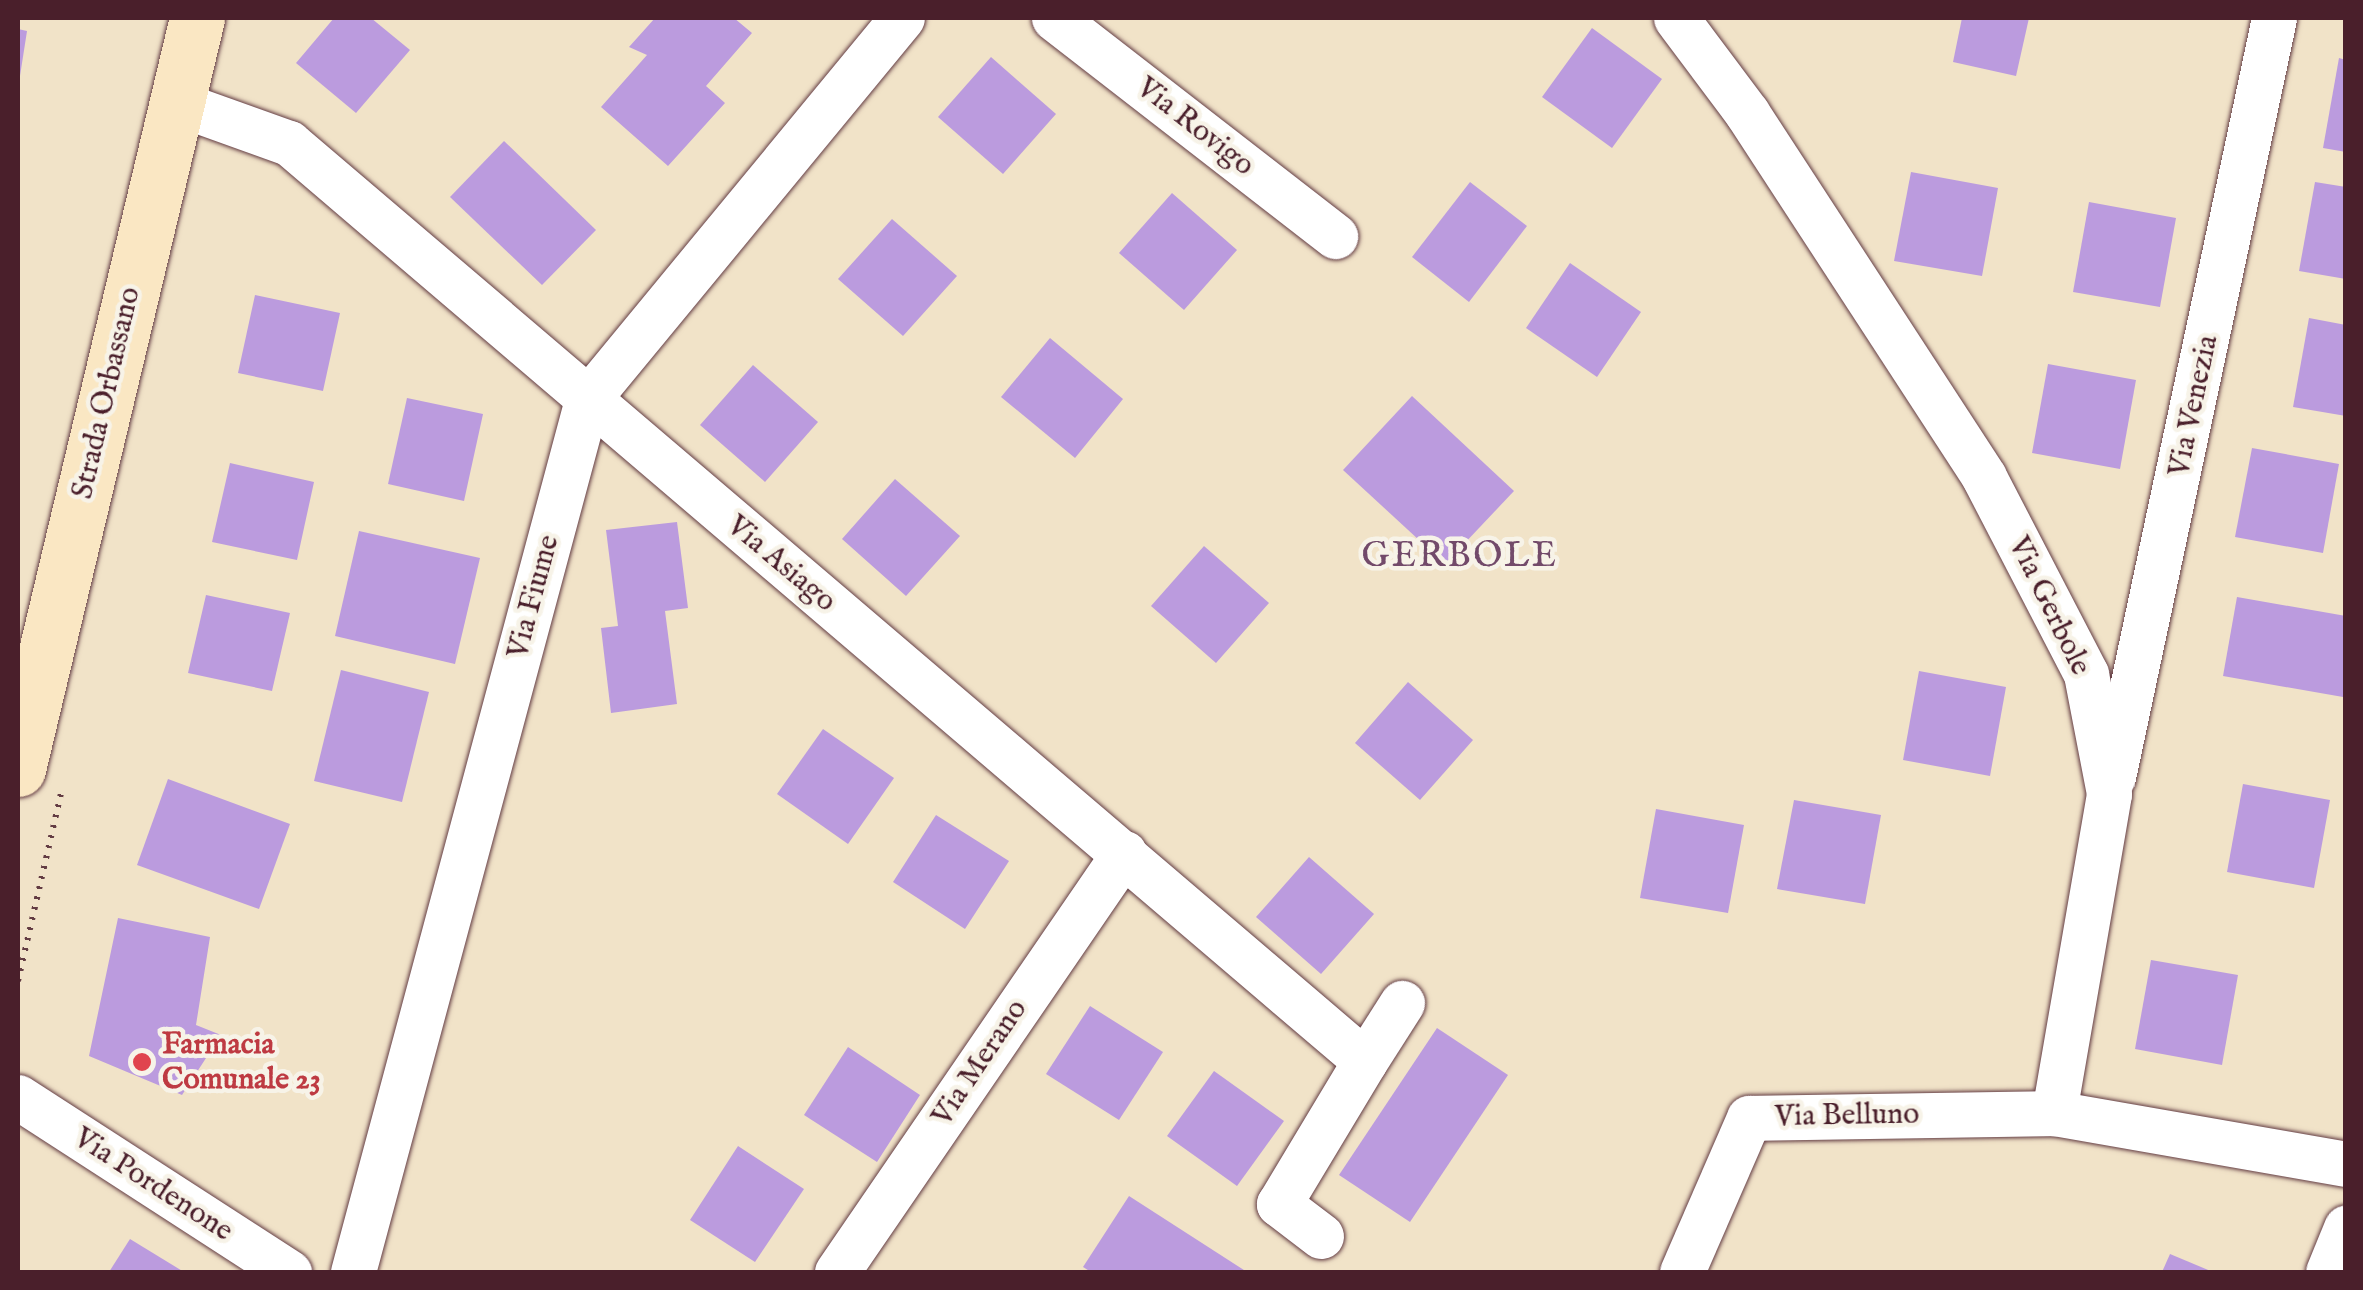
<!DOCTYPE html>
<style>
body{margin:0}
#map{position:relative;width:2363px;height:1290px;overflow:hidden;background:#f1e3c8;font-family:"IM FELL English",serif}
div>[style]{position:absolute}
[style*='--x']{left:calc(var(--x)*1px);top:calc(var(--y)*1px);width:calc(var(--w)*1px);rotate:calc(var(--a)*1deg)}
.building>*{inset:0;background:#bb9bde}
.path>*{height:6px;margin-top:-3px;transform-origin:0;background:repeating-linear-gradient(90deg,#633c43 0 2.5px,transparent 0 10.5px)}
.roads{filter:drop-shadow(0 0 2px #633c43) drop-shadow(0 0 2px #633c43)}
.minor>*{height:45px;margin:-22.5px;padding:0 22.5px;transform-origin:22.5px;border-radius:22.5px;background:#fff}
.secondary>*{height:55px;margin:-27.5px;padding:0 27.5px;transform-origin:27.5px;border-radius:27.5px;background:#fae7c3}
.dots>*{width:28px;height:28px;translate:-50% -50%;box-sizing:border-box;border:5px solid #f7f3e8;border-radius:50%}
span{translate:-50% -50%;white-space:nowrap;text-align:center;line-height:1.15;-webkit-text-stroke:9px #f7f3e8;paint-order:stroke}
.street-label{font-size:30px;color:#4a1f2b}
.health-label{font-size:30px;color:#be3a42;font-weight:700}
.left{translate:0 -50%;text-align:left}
.quarter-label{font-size:35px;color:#724a6a;letter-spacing:2.5px}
.frame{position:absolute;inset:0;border:20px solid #4a1f2b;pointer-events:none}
</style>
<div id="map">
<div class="building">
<div style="clip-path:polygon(334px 18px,371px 18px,410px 50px,356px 113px,296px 63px)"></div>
<div style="clip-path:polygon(655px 18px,734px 18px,752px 33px,706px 86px,725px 103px,668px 166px,601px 107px,647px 55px,629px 47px)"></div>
<div style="clip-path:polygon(1962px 18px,2029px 18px,2016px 76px,1953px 62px)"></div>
<div style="clip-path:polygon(1592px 28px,1662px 79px,1612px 148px,1542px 97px)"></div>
<div style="clip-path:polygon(18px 29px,27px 31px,20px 76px,18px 76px)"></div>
<div style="clip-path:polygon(991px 57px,1056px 114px,1003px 174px,938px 117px)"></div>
<div style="clip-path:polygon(2339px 58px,2346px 60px,2346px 152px,2323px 148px)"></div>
<div style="clip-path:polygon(504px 141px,596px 230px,542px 285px,450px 197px)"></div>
<div style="clip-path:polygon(1911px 172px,1998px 188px,1982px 276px,1894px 261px)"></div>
<div style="clip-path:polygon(1470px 182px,1527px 226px,1469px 302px,1412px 257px)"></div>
<div style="clip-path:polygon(2315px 182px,2346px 187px,2346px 279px,2299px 271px)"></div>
<div style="clip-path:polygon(1172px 193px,1237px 250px,1184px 310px,1119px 253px)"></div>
<div style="clip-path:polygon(2089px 202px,2176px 218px,2160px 307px,2073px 292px)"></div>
<div style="clip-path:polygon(892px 219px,957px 276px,903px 336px,838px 279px)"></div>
<div style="clip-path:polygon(1570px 263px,1641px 312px,1597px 377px,1526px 328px)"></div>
<div style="clip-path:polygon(255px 295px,340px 313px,323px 391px,238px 373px)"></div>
<div style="clip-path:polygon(2309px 318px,2346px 325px,2346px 416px,2293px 407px)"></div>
<div style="clip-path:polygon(1050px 338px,1123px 399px,1075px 458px,1001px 397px)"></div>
<div style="clip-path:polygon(2048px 364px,2136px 380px,2120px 469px,2032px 453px)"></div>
<div style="clip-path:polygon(753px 365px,818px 422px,765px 482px,700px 425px)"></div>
<div style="clip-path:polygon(1412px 396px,1514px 491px,1445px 564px,1343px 470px)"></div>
<div style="clip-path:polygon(407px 398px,483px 414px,464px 501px,388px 484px)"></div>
<div style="clip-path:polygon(2252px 448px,2339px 464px,2323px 553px,2235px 537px)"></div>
<div style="clip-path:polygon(230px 463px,314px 482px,297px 560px,212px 542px)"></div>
<div style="clip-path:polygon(895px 479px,960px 536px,906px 596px,842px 539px)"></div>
<div style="clip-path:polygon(677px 522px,688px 608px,665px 611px,677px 704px,611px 713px,601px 628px,618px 626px,606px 530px)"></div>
<div style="clip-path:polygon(359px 531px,480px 558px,455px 664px,335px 636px)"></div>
<div style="clip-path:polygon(1204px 546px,1269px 603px,1216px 663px,1151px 606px)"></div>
<div style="clip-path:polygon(206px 595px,290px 613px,272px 691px,188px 673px)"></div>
<div style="clip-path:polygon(2237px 597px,2346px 616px,2343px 697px,2223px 676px)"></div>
<div style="clip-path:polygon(341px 670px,429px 692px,402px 802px,314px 781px)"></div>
<div style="clip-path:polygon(1919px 671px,2006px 687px,1990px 776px,1903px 760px)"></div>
<div style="clip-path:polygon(1408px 682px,1473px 740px,1420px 800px,1355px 743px)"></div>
<div style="clip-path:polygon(823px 729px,894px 778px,848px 844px,777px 794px)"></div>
<div style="clip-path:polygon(168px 779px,290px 824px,259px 909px,137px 865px)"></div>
<div style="clip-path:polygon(2243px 784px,2330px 800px,2314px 888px,2227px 872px)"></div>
<div style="clip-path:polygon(1794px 800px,1881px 815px,1865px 904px,1777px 889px)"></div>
<div style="clip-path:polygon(1656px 809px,1744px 825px,1728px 913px,1640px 898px)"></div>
<div style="clip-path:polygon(936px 815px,1009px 861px,965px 929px,893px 882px)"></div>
<div style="clip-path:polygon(1309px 857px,1374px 914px,1321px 974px,1256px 917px)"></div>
<div style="clip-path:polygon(118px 918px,210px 937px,196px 1025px,221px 1035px,182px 1095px,89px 1056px)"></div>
<div style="clip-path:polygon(2151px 960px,2238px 975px,2222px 1065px,2135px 1049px)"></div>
<div style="clip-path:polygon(1090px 1006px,1163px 1052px,1119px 1120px,1046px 1074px)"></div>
<div style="clip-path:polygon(1437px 1028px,1508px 1075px,1410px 1222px,1339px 1175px)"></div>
<div style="clip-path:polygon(848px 1047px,920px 1095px,877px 1162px,804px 1115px)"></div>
<div style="clip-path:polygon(1214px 1071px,1284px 1121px,1237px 1186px,1167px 1136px)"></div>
<div style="clip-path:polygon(738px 1146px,804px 1189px,755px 1262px,690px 1220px)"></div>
<div style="clip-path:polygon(1129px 1196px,1247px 1272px,1091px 1272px,1083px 1267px)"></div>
<div style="clip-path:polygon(130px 1239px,184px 1272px,109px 1272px)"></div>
<div style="clip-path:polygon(2170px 1254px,2213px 1272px,2162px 1272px)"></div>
</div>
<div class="path">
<div style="--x:18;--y:981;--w:193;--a:-77.1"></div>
</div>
<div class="roads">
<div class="minor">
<div style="--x:1054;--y:18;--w:356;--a:37.8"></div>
<div style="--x:1676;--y:18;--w:119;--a:53.2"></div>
<div style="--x:1747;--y:113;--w:434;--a:56.9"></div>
<div style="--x:1984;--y:477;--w:222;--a:62.6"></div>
<div style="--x:2086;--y:674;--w:122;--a:79.1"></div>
<div style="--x:2109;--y:794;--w:324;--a:99.8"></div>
<div style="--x:177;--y:103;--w:119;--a:19.7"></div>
<div style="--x:289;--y:143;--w:1414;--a:40.47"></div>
<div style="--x:1365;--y:1061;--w:69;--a:-57.5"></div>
<div style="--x:2113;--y:777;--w:776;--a:-78.02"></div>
<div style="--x:18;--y:1097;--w:323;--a:32.9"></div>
<div style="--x:1321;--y:1236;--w:53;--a:-142.7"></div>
<div style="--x:1279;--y:1204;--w:167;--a:-59"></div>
<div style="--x:353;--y:1272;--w:903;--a:-74.98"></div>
<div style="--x:587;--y:400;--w:495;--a:-50.5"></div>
<div style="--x:837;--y:1272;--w:508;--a:-55.59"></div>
<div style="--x:1682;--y:1272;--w:168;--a:-66.5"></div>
<div style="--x:1749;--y:1118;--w:305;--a:-0.9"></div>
<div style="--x:2054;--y:1113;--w:296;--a:9.9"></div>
<div style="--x:2328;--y:1272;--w:48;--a:-67.8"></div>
</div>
<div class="secondary">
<div style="--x:18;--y:769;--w:772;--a:-76.59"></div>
</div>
</div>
<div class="dots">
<div style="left:142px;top:1062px;background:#e0444e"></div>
</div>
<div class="street-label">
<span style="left:1195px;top:127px;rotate:38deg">Via Rovigo</span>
<span style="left:107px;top:393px;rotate:-77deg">Strada Orbassano</span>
<span style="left:2194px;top:406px;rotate:-78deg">Via Venezia</span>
<span style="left:781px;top:564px;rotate:40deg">Via Asiago</span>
<span style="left:534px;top:597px;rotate:-75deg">Via Fiume</span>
<span style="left:2049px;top:606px;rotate:64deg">Via Gerbole</span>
<span style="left:980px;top:1063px;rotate:-56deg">Via Merano</span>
<span style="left:1847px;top:1116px;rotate:-1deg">Via Belluno</span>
<span style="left:153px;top:1185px;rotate:33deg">Via Pordenone</span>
</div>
<div class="health-label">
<span class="left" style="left:162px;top:1062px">Farmacia<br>Comunale 23</span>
</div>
<div class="quarter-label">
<span style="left:1460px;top:557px">GERBOLE</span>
</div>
<div class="frame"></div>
</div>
